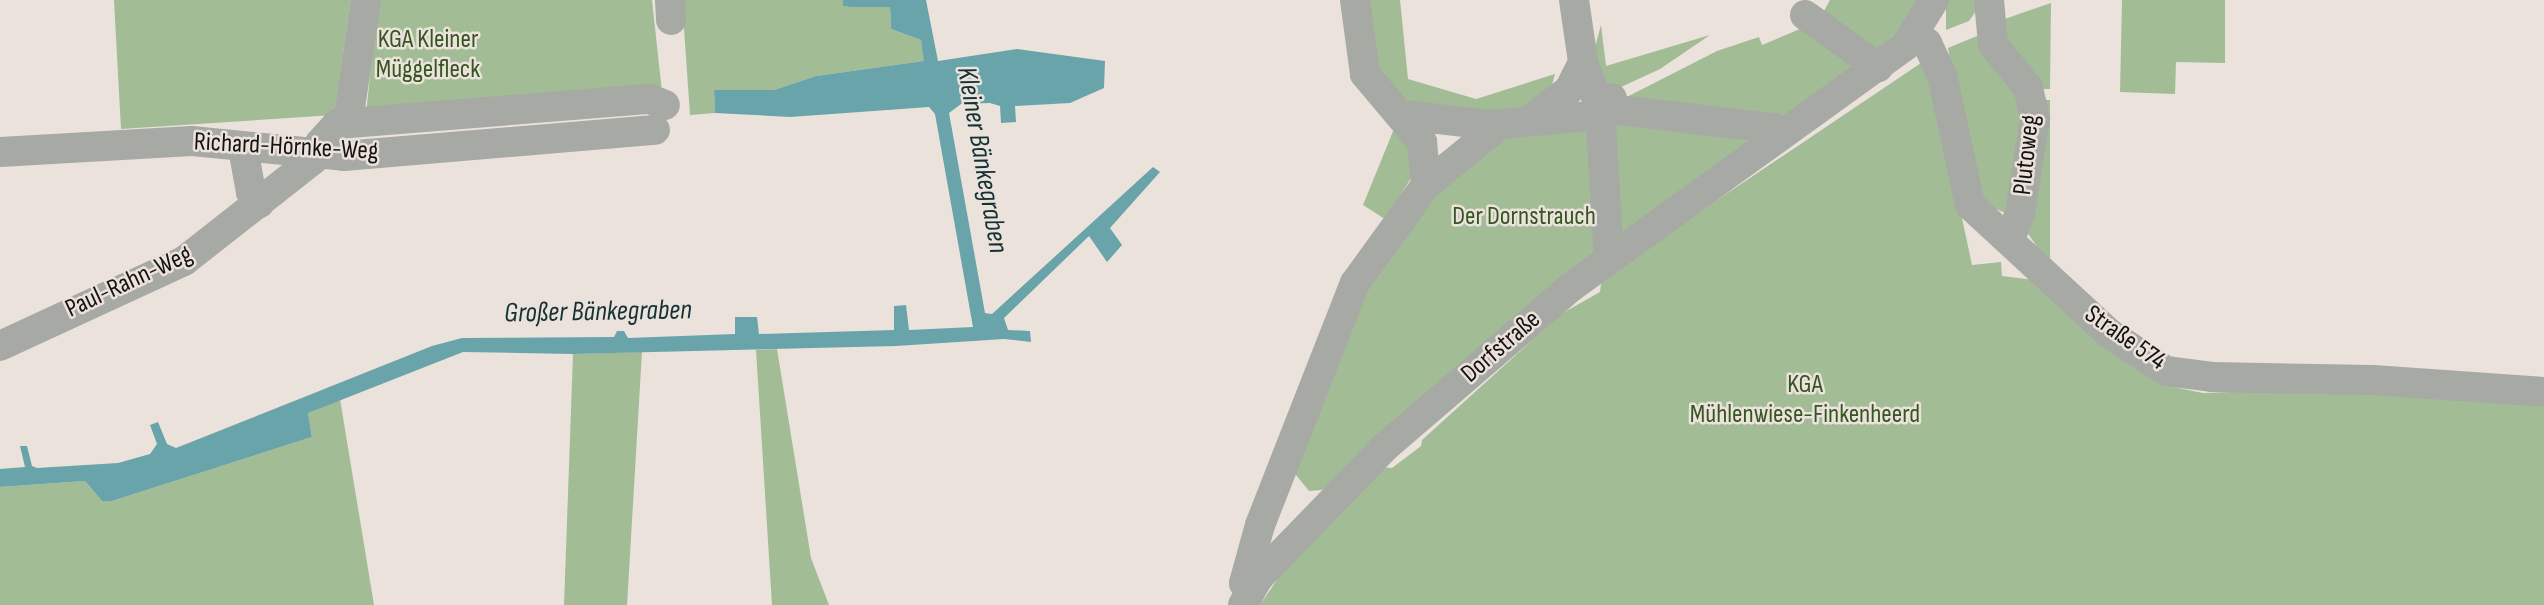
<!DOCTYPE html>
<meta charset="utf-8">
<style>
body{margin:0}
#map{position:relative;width:2544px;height:605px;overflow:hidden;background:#ebe2dc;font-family:"Sofia Sans Condensed",sans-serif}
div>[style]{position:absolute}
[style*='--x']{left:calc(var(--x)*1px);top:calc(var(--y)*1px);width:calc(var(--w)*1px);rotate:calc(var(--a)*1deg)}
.green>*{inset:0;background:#a2bc96}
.water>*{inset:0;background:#69a4ab}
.minor>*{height:30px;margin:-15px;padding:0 15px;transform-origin:15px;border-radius:15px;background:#a7a9a5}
span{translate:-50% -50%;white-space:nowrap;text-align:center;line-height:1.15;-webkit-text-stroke:5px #ebe2dc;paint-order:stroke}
.park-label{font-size:26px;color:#345620}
.street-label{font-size:26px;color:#161310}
.water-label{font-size:28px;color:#143236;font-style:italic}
</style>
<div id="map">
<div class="green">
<div style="clip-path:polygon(114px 0,351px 0,334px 115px,121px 129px)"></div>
<div style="clip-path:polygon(378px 0,652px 0,662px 92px,366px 114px)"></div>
<div style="clip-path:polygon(682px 0,843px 0,843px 6px,850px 7px,890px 7px,891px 29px,921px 40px,925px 61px,816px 76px,774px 90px,714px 90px,715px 113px,690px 115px)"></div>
<div style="clip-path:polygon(1363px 0,1400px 0,1408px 79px,1476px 99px,1555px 74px,1549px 96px,1510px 114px,1420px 105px,1395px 97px,1380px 78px)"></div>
<div style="clip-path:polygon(1830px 0,1923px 0,1907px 25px,1332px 489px,1309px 491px,1296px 475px,1295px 450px,1361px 286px,1442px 187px,1515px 128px,1613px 104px,1717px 51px,1759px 37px,1762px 45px,1826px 18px,1824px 11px)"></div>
<div style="clip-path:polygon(1946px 0,1984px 0,1969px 21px,1946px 30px)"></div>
<div style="clip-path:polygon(2122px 0,2225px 0,2225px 63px,2176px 62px,2175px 94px,2120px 92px)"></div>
<div style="clip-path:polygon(2051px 3px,2050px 89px,2037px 89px,1996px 22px)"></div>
<div style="clip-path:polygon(1601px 25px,1606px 66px,1710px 35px,1660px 69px,1608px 93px,1592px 58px)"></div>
<div style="clip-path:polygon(1977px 36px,1985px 40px,2027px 105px,2014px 217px,1985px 204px,1954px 81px,1948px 48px)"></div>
<div style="clip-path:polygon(1921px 63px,1930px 67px,1972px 265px,2001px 262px,2002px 276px,2042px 281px,2158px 384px,2203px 393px,2325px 389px,2544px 403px,2544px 605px,1260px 605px,1289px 562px,1381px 467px,1392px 468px,1421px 446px,1422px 440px,1561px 314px,1600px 292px,1601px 284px,1628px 260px)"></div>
<div style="clip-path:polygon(2039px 100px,2050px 100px,2050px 265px,2024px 228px)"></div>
<div style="clip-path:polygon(1396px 124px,1422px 161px,1385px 219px,1363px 205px)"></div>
<div style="clip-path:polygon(777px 349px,811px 558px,829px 605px,772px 605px,756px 350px)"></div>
<div style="clip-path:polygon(642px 352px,627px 605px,564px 605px,573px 354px)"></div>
<div style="clip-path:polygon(340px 399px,374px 605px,0 605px,0 487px,85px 481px,102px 501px,112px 501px,312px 437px,308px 413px)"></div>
</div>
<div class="water">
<div style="clip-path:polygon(843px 0,926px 0,938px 61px,1017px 49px,1105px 61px,1104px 88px,1070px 103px,1015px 106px,1016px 122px,1001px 123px,1000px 106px,990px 103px,961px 104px,949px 113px,985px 313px,992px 314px,1153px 167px,1160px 172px,1110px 228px,1122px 245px,1107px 262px,1089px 236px,1004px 318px,1008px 330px,1030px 331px,1031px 342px,1004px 339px,896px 346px,573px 354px,463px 352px,308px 413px,312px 437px,112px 501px,102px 501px,85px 481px,0 487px,0 469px,25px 467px,20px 446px,27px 446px,32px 466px,37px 468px,118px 463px,150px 454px,157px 444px,150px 425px,158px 422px,167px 444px,176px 448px,432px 346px,462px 338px,614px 337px,617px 331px,624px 331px,628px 338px,735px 334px,735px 317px,757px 317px,759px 334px,894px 330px,894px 306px,906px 305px,909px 330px,973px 327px,935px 114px,929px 107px,790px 117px,715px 113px,714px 90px,774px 90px,816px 76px,924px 61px,921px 40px,891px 29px,890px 7px,850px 7px,843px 6px)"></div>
</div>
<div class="minor">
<div style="--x:670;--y:0;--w:20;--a:87"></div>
<div style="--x:1355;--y:0;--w:75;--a:82.3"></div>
<div style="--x:1365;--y:74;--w:89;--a:50"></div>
<div style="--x:1422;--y:142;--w:43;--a:84.7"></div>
<div style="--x:1574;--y:0;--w:63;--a:81.7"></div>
<div style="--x:1583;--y:62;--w:49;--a:69.7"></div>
<div style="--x:1600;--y:108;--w:150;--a:86.6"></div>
<div style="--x:1989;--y:0;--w:44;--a:84.8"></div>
<div style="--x:1993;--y:44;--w:56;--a:51.5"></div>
<div style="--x:2028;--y:88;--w:32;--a:77"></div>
<div style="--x:2035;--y:119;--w:95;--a:99.1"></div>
<div style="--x:2020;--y:213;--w:28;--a:111"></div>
<div style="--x:1805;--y:15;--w:90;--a:35.5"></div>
<div style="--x:1915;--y:34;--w:15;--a:37"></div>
<div style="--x:1927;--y:43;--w:35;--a:65"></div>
<div style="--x:1942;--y:75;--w:133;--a:77.8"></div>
<div style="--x:1970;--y:205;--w:190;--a:42.7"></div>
<div style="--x:2110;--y:334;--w:67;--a:33.5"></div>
<div style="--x:2166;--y:371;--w:46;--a:7.4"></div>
<div style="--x:2212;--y:377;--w:161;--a:1.1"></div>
<div style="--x:2373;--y:380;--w:171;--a:4"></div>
<div style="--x:1600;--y:108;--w:175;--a:6.6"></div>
<div style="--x:1774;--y:128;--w:10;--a:53"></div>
<div style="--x:1403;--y:115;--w:89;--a:6.5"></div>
<div style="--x:1532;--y:118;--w:46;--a:-37.1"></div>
<div style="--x:1569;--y:90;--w:31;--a:-63"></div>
<div style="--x:348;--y:121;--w:122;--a:-81.5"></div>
<div style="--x:243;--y:148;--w:45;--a:79.7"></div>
<div style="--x:251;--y:192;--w:14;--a:54"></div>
<div style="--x:0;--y:152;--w:192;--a:-3.3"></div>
<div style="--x:192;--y:141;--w:153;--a:5.6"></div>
<div style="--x:344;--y:156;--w:312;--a:-4.8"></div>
<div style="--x:0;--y:346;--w:203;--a:-24.8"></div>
<div style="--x:184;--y:261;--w:164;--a:-38.1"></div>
<div style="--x:313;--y:160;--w:18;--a:-68"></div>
<div style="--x:320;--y:143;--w:25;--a:-48"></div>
<div style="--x:337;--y:124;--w:314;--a:-4.6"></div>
<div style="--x:650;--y:99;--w:16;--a:22"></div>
<div style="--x:1250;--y:590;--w:9;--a:-131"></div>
<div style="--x:1244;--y:583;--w:60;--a:-74.6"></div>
<div style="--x:1260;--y:525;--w:260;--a:-68.6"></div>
<div style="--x:1355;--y:283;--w:121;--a:-54.1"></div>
<div style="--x:1426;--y:185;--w:84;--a:-39.2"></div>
<div style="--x:1491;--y:132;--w:7;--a:-90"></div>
<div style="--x:1491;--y:125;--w:98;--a:-5.2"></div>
<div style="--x:1589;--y:116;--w:29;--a:-38"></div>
<div style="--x:1243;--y:605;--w:31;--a:-61"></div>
<div style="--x:1258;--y:578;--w:182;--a:-45.9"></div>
<div style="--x:1385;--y:447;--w:245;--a:-40.7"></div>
<div style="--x:1571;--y:287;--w:413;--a:-35.8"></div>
<div style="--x:1906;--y:45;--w:53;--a:-58.1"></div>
</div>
<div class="park-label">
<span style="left:428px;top:55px">KGA Kleiner<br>Müggelfleck</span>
<span style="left:1524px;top:217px">Der Dornstrauch</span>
<span style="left:1805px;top:400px">KGA<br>Mühlenwiese-Finkenheerd</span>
</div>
<div class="street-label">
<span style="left:286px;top:147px;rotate:3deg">Richard-Hörnke-Weg</span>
<span style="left:2027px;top:155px;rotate:-84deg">Plutoweg</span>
<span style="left:129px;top:282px;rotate:-25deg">Paul-Rahn-Weg</span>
<span style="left:2125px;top:338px;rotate:35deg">Straße 574</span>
<span style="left:1501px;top:347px;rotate:-41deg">Dorfstraße</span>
</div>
<div class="water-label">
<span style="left:982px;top:160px;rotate:80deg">Kleiner Bänkegraben</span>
<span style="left:598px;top:312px;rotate:-1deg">Großer Bänkegraben</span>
</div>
</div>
